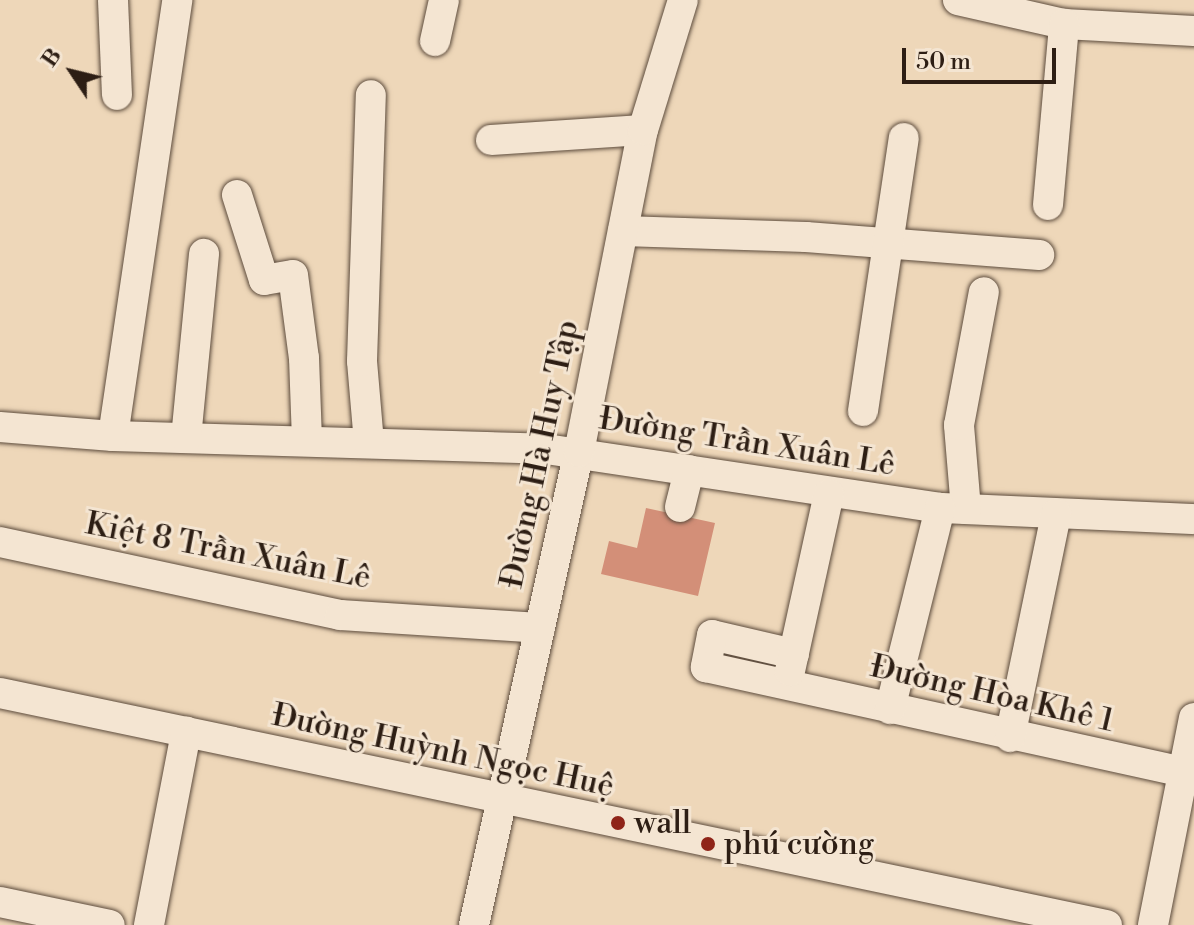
<!DOCTYPE html>
<meta charset="utf-8">
<style>
body{margin:0}
#map{position:relative;width:1194px;height:925px;overflow:hidden;background:#eed7b9;font-family:"Libre Bodoni",serif}
div>[style]{position:absolute}
[style*='--x']{left:calc(var(--x)*1px);top:calc(var(--y)*1px);width:calc(var(--w)*1px);rotate:calc(var(--a)*1deg)}
.building>*{inset:0;background:#d38f78}
.roads{filter:drop-shadow(0 0 2px #5d4c3d) drop-shadow(0 0 2px #5d4c3d)}
.minor>*{height:30px;margin:-15px;padding:0 15px;transform-origin:15px;border-radius:15px;background:#f4e5d2}
.dots>*{width:22px;height:22px;translate:-50% -50%;box-sizing:border-box;border:4px solid #f4e5d2;border-radius:50%}
span{translate:-50% -50%;white-space:nowrap;text-align:center;line-height:1.15;-webkit-text-stroke:6px #f4e5d2;paint-order:stroke}
.street-label{font-size:32px;color:#2d1e14}
.poi-label{font-size:32px;color:#2d1e14}
.left{translate:0 -50%;text-align:left}
.north{position:absolute;left:32px;top:32px;width:80px;height:80px;-webkit-text-stroke:6px #f4e5d2;paint-order:stroke;rotate:305deg;font-size:22px;font-weight:700;line-height:32px;text-align:center;color:#2d1e14}
.north::after{content:'';display:block;margin:auto;width:28px;height:36px;background:#2d1e14;clip-path:polygon(50% 0,100% 100%,50% 72%,0 100%)}
.scale{position:absolute;left:902px;top:48px;width:154px;height:36px;box-sizing:border-box;border:4px solid #2d1e14;border-top:0;padding-left:10px;font-size:24px;line-height:28px;white-space:nowrap;color:#2d1e14;-webkit-text-stroke:6px #f4e5d2;paint-order:stroke}
</style>
<div id="map">
<div class="building">
<div style="clip-path:polygon(646px 508px,715px 523px,698px 596px,601px 574px,609px 541px,637px 548px)"></div>
</div>
<div class="roads">
<div class="minor">
<div style="--x:113;--y:0;--w:95;--a:87.6"></div>
<div style="--x:958;--y:0;--w:109;--a:12.8"></div>
<div style="--x:1064;--y:24;--w:130;--a:3.1"></div>
<div style="--x:435;--y:41;--w:42;--a:-77.6"></div>
<div style="--x:491;--y:140;--w:152;--a:-3.8"></div>
<div style="--x:237;--y:195;--w:89;--a:72.4"></div>
<div style="--x:264;--y:280;--w:29;--a:-10"></div>
<div style="--x:293;--y:275;--w:84;--a:82.5"></div>
<div style="--x:304;--y:358;--w:83;--a:87.9"></div>
<div style="--x:1048;--y:205;--w:182;--a:-84.9"></div>
<div style="--x:623;--y:231;--w:183;--a:1.9"></div>
<div style="--x:806;--y:237;--w:234;--a:4.4"></div>
<div style="--x:863;--y:411;--w:276;--a:-81.5"></div>
<div style="--x:0;--y:427;--w:113;--a:4.6"></div>
<div style="--x:113;--y:436;--w:433;--a:1.7"></div>
<div style="--x:546;--y:449;--w:398;--a:8.5"></div>
<div style="--x:940;--y:508;--w:254;--a:2.5"></div>
<div style="--x:113;--y:436;--w:441;--a:-81.6"></div>
<div style="--x:186;--y:438;--w:185;--a:-84.4"></div>
<div style="--x:369;--y:443;--w:82;--a:-94.9"></div>
<div style="--x:362;--y:361;--w:266;--a:-88.1"></div>
<div style="--x:680;--y:507;--w:38;--a:-76"></div>
<div style="--x:966;--y:509;--w:84;--a:-94.8"></div>
<div style="--x:959;--y:425;--w:135;--a:-79.4"></div>
<div style="--x:0;--y:542;--w:348;--a:12.1"></div>
<div style="--x:340;--y:615;--w:200;--a:3.7"></div>
<div style="--x:794;--y:654;--w:84;--a:-167"></div>
<div style="--x:712;--y:635;--w:33;--a:101"></div>
<div style="--x:706;--y:667;--w:487;--a:12.4"></div>
<div style="--x:790;--y:671;--w:181;--a:-77.6"></div>
<div style="--x:0;--y:693;--w:1131;--a:11.84"></div>
<div style="--x:890;--y:709;--w:207;--a:-76"></div>
<div style="--x:1010;--y:737;--w:228;--a:-78.3"></div>
<div style="--x:0;--y:902;--w:112;--a:11.8"></div>
<div style="--x:149;--y:925;--w:197;--a:-79.1"></div>
<div style="--x:474;--y:925;--w:485;--a:-77.5"></div>
<div style="--x:579;--y:452;--w:328;--a:-78.8"></div>
<div style="--x:643;--y:130;--w:136;--a:-72.9"></div>
<div style="--x:1153;--y:925;--w:211;--a:-78.8"></div>
</div>
</div>
<div class="dots">
<div style="left:618px;top:823px;background:#8f2418"></div>
<div style="left:708px;top:844px;background:#8f2418"></div>
</div>
<div class="street-label">
<span style="left:747px;top:442px;rotate:9deg">Đường Trần Xuân Lê</span>
<span style="left:540px;top:454px;rotate:-78deg">Đường Hà Huy Tập</span>
<span style="left:228px;top:551px;rotate:11deg">Kiệt 8 Trần Xuân Lê</span>
<span style="left:992px;top:694px;rotate:13deg">Đường Hòa Khê 1</span>
<span style="left:443px;top:751px;rotate:12deg">Đường Huỳnh Ngọc Huệ</span>
</div>
<div class="poi-label">
<span class="left" style="left:634px;top:823px">wall</span>
<span class="left" style="left:724px;top:844px">phú cường</span>
</div>
<div class="north">B</div>
<div class="scale">50 m</div>
</div>
